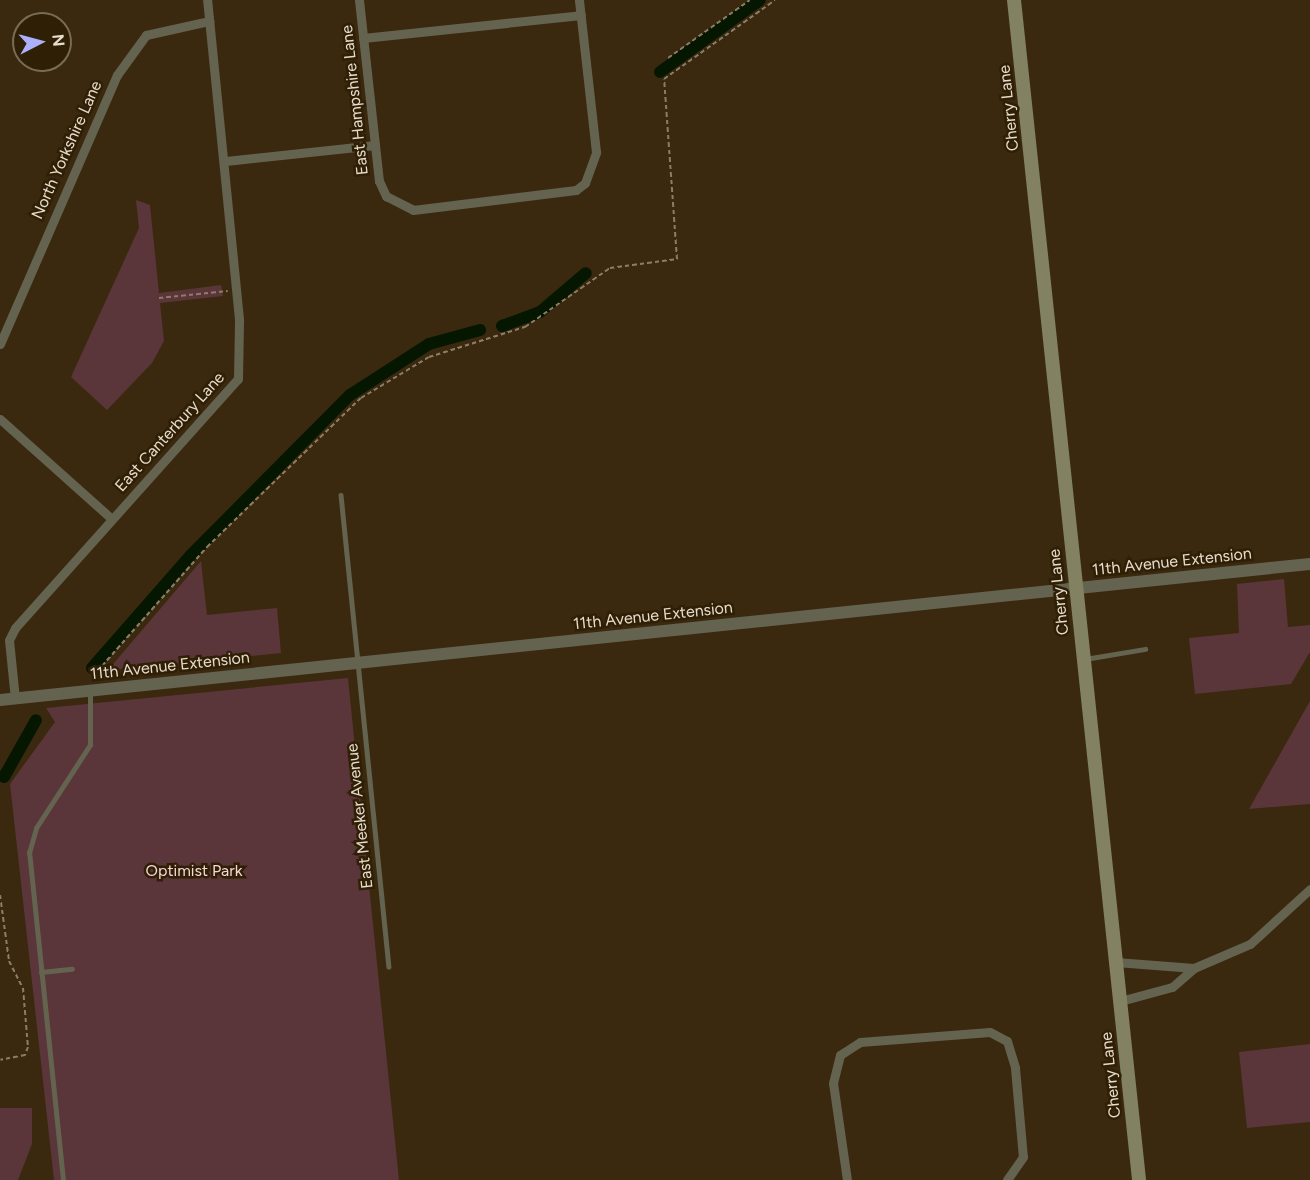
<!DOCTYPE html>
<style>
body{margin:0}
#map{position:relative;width:1310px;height:1180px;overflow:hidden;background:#3a290f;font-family:Figtree,sans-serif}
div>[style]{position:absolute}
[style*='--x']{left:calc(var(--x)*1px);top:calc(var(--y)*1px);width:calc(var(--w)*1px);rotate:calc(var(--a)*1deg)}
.green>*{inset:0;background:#5a3539}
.canal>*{height:12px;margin:-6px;padding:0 6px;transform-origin:6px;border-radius:6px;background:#051700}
.path>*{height:2px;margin-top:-1px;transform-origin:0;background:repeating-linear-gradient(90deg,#8b7d68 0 4.5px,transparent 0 7.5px)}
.service>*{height:4.5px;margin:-2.25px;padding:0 2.25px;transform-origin:2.25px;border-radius:2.25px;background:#64634f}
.minor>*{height:9px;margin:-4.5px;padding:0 4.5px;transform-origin:4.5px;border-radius:4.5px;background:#64634f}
.tertiary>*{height:12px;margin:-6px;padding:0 6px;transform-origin:6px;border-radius:6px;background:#64634f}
.secondary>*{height:14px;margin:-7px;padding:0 7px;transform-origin:7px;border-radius:7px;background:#828161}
span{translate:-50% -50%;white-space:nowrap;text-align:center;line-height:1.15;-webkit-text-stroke:5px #2f1f05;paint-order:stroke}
.street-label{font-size:16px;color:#e7dccd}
.park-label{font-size:16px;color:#f8d5d7}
.north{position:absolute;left:12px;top:12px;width:60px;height:60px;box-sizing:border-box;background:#2f1f05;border:2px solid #796b55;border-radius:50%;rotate:84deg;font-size:16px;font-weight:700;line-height:24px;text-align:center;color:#e7dccd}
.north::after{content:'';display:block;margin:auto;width:21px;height:27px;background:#acaffb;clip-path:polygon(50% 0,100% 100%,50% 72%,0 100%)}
</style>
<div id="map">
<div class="green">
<div style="clip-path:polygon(136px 200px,150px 205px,159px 293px,221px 285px,223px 296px,160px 303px,164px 341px,152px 363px,107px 410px,71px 377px,139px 228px)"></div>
<div style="clip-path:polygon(201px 561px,207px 615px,277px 608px,281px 653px,108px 670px)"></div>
<div style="clip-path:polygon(1284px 579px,1288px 627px,1310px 625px,1310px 652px,1291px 684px,1195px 694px,1189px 638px,1239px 633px,1237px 584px)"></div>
<div style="clip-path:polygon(348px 678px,399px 1180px,54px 1180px,10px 784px,55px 722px,46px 708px)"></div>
<div style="clip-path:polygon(1310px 701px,1310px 804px,1249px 809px)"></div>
<div style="clip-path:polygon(1310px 1044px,1310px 1122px,1247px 1128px,1239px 1052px)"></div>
<div style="clip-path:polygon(0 1108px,32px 1108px,32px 1144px,18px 1180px,0 1180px)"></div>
</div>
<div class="canal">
<div style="--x:660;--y:72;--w:123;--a:-35.8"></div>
<div style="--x:502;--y:326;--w:40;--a:-20.2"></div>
<div style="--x:540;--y:312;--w:60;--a:-40.3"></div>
<div style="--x:92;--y:668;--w:150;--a:-48.8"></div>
<div style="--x:191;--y:555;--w:226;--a:-45.2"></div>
<div style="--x:350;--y:395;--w:94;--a:-32.8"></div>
<div style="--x:429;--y:344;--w:53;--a:-15.4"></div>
<div style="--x:4;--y:777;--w:65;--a:-60.7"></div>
</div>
<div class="path">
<div style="--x:668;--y:58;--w:100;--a:-35.3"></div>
<div style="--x:159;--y:298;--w:69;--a:-5.8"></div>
<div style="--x:104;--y:679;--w:13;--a:-99"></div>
<div style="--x:102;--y:666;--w:159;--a:-48.6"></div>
<div style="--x:207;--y:547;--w:214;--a:-44.1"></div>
<div style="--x:361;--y:398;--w:79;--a:-31.1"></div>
<div style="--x:429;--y:357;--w:101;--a:-17.4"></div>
<div style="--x:525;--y:327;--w:103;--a:-34.8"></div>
<div style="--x:610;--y:268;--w:68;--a:-7.7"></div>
<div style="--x:677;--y:259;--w:180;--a:-94.1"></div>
<div style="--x:664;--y:79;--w:136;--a:-35.4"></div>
<div style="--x:0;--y:895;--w:67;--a:82.2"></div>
<div style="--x:9;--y:961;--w:30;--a:63"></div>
<div style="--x:23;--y:988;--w:59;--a:85.2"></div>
<div style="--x:28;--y:1047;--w:9;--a:111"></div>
<div style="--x:25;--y:1055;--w:25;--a:169"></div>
</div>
<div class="service">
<div style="--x:341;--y:495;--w:474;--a:84.2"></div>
<div style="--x:1085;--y:659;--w:61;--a:-9.5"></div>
<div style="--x:41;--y:972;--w:31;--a:-6"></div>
<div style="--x:63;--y:1180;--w:329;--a:-95.9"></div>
<div style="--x:29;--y:853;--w:26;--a:-74"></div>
<div style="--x:36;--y:828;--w:99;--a:-57"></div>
<div style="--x:90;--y:745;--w:52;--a:-90"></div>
</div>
<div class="minor">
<div style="--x:359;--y:0;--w:182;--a:83.7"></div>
<div style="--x:379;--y:181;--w:17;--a:65"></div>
<div style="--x:386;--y:196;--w:30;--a:27"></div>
<div style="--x:413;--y:210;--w:164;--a:-7"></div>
<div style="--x:576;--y:190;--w:11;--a:-38"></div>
<div style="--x:585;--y:183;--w:33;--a:-70"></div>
<div style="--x:596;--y:152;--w:153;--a:-96.4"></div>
<div style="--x:363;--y:38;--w:219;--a:-6"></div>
<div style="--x:226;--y:161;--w:150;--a:-6.1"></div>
<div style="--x:0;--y:344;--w:293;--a:-66.5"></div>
<div style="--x:117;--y:75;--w:49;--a:-54.1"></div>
<div style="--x:146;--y:35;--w:65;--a:-12.5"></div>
<div style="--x:0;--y:419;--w:150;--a:41.8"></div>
<div style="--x:15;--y:699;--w:59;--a:-95.8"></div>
<div style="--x:9;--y:640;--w:13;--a:-63"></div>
<div style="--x:15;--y:628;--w:334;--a:-48.2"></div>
<div style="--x:238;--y:379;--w:60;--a:-89"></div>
<div style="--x:239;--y:319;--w:321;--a:-95.7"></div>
<div style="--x:1116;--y:962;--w:78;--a:4.4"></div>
<div style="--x:1194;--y:968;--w:29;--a:139"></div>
<div style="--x:1172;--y:987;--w:54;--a:164.9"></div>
<div style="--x:1194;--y:968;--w:61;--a:-23.2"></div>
<div style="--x:1250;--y:944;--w:81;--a:-42.5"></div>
<div style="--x:847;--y:1180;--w:98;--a:-98.2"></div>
<div style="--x:833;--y:1083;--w:29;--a:-76"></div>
<div style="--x:840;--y:1055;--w:24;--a:-33"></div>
<div style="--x:860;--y:1042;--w:130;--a:-4.4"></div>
<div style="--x:990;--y:1032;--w:19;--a:28"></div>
<div style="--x:1007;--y:1041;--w:28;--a:73"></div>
<div style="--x:1015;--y:1068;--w:89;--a:84.9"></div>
<div style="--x:1023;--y:1157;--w:28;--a:125"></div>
</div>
<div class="tertiary">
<div style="--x:0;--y:700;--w:1317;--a:-5.93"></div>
</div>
<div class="secondary">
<div style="--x:1014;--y:0;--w:1187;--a:83.95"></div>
</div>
<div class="street-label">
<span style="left:355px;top:100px;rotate:-96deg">East Hampshire Lane</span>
<span style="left:1009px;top:108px;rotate:-96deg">Cherry Lane</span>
<span style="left:67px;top:150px;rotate:-66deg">North Yorkshire Lane</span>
<span style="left:170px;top:432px;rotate:-48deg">East Canterbury Lane</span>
<span style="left:1172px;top:562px;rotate:-6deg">11th Avenue Extension</span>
<span style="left:1059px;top:592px;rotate:-96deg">Cherry Lane</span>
<span style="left:653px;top:616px;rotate:-6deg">11th Avenue Extension</span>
<span style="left:170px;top:666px;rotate:-6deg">11th Avenue Extension</span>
<span style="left:360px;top:816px;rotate:-96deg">East Meeker Avenue</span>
<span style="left:1111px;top:1075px;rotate:-96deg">Cherry Lane</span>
</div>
<div class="park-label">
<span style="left:194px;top:871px">Optimist Park</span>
</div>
<div class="north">N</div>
</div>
